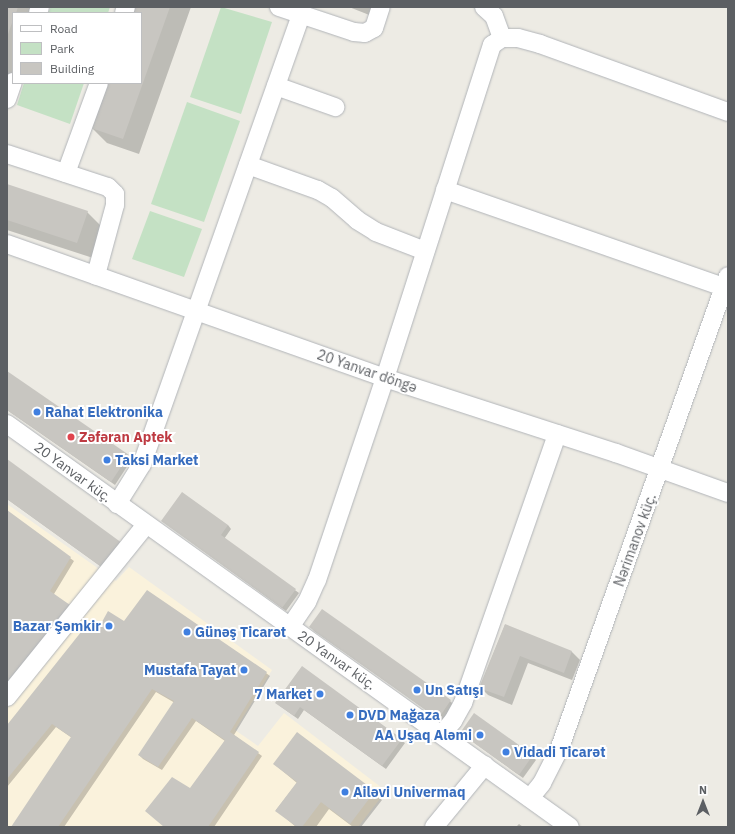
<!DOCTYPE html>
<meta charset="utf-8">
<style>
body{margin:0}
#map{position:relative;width:735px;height:834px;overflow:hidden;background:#edebe4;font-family:"IBM Plex Sans",sans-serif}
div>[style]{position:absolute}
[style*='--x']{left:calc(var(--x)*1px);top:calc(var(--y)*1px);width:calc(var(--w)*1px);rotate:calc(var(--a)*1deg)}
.commercial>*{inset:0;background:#faf2dc}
.green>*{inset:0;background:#c4e1c4}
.shadow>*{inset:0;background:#0003}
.building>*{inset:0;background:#c8c6c1}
.roads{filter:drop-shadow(0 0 1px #b1b4b8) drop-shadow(0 0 1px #b1b4b8)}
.minor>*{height:18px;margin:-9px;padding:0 9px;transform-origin:9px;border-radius:9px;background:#fff}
.dots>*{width:11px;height:11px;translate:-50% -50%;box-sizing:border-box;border:2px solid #fff;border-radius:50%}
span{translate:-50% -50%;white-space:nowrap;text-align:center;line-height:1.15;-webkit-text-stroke:4px #fff;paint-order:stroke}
.street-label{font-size:14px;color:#5c5f63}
.shop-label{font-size:14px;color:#366cbe;font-weight:700}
.left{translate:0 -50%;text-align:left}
.right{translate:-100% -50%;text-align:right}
.health-label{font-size:14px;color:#be3a42;font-weight:700}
.frame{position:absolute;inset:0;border:8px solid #5c5f63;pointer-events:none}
.legend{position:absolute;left:12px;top:12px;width:130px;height:72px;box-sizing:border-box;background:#fff;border:1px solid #bebfc1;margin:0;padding:5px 7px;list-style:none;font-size:12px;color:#5c5f63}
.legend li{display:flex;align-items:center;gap:8px;height:20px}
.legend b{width:20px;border:1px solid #bebfc1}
.north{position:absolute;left:683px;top:782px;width:40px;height:40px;-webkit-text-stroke:3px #fff;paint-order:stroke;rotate:0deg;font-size:11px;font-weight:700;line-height:16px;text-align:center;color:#5c5f63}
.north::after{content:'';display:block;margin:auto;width:14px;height:18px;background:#5c5f63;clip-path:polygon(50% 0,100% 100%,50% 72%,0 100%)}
</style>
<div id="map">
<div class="commercial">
<div style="clip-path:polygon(7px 504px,116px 581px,129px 567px,272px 670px,235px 730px,258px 746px,284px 713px,386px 791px,358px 827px,7px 827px)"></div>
</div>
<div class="green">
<div style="clip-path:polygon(51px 7px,110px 7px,108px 13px,48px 13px)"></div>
<div style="clip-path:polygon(221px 7px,272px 22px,241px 114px,190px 97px)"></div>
<div style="clip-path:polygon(24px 83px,84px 83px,70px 124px,17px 105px)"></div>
<div style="clip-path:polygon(187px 102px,240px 121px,204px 222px,151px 204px)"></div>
<div style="clip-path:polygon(150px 211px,202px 229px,184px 277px,132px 259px)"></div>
</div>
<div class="shadow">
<div style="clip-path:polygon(7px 7px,39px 7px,37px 13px,13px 13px,13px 79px,7px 96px)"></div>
<div style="clip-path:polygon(135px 7px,191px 7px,139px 154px,107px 143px,92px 128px,108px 83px,141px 83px,141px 13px)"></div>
<div style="clip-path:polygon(349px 7px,387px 7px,382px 20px)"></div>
<div style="clip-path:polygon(7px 185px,87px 212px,103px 228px,93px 258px,7px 230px)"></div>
<div style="clip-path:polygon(7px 373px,132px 459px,115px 485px,7px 410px)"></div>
<div style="clip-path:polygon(7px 461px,107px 571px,7px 499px)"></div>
<div style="clip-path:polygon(7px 511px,74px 561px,54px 594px,7px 693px)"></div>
<div style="clip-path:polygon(162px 521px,228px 525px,231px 529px,224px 539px,299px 593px,286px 611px)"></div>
<div style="clip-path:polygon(323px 611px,450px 701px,454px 705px,442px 721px,314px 631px,311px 627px)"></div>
<div style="clip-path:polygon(124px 623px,266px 673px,270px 676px,234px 735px,262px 756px,214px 827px,166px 827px,225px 741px,196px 721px,162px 770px,143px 759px,139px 755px,175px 703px,156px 692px,64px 827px,12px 827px,72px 738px,56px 727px,7px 787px,7px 726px,98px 632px)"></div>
<div style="clip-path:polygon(505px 625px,572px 652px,580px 660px,572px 680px,528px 663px,512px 705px,488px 695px,480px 687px)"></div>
<div style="clip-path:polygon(302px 668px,405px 743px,386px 769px,304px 710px,298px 719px,280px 706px)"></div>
<div style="clip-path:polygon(297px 733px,382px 800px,361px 827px,353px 827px,329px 809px,316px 827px,296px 827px,276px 810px,297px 783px,274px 764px)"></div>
<div style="clip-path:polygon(465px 736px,532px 756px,536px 760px,523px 778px)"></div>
<div style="clip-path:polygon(519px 824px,523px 827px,516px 827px)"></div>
</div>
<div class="building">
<div style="clip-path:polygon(7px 7px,18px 7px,16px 13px,13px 13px,13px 20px,7px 37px)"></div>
<div style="clip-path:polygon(134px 7px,170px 7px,123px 139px,91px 128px,107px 83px,141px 83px,141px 13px,132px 13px)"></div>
<div style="clip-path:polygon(7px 184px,88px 211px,77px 243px,7px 220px)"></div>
<div style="clip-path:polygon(7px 371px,129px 455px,111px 482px,7px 410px)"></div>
<div style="clip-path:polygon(7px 459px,122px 543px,103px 568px,7px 499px)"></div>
<div style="clip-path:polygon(182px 492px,228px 525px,221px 535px,296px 589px,282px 608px,161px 521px)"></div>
<div style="clip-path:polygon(7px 510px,71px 557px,50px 591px,70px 605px,7px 685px)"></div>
<div style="clip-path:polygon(147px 590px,267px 672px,230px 732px,259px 752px,208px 827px,164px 827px,145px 811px,172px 777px,190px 788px,225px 740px,192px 718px,158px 767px,138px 755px,174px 701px,152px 689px,58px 827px,11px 827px,71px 737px,52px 724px,7px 779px,7px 725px,85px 627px,97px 631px,108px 611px,124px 621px)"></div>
<div style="clip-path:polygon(322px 609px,451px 700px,438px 719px,309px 627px)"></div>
<div style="clip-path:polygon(505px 624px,572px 651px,564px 673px,520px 656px,504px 697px,479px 688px)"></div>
<div style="clip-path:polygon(302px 666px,402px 739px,382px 766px,300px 707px,294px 716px,275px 703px)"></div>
<div style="clip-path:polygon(474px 713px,533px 755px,519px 775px,460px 733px)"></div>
<div style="clip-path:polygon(297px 732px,375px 791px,350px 824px,321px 802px,302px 827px,297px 827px,275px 811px,297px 782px,273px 764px)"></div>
</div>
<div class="roads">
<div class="minor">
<div style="--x:279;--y:7;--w:79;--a:18.4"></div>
<div style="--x:354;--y:32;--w:11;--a:5"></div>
<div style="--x:365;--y:33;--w:10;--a:-29"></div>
<div style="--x:374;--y:28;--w:22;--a:-72"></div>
<div style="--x:484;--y:7;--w:13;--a:42"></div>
<div style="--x:494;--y:16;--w:23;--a:70"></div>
<div style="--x:38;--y:13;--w:6;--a:-72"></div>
<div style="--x:124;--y:13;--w:6;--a:-72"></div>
<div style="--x:276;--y:86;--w:63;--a:19.6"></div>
<div style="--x:7;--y:99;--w:18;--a:-71"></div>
<div style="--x:7;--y:154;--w:106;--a:18.1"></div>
<div style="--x:108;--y:187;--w:10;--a:45"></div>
<div style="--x:115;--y:194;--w:11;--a:90"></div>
<div style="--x:115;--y:205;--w:73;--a:105.2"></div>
<div style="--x:248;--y:165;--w:74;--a:19.7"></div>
<div style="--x:318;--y:190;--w:16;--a:30"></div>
<div style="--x:332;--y:198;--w:33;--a:41"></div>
<div style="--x:357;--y:220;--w:22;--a:32"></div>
<div style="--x:376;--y:232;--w:53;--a:21.2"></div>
<div style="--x:66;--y:173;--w:96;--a:-69.9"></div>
<div style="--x:445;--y:190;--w:295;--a:19.2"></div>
<div style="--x:7;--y:244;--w:401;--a:19.5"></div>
<div style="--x:385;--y:378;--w:243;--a:18"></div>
<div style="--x:616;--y:453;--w:119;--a:19.7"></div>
<div style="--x:7;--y:424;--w:692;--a:35.6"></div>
<div style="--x:117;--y:504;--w:47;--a:-58"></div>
<div style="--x:142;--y:464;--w:476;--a:-70.5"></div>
<div style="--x:290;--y:627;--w:30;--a:-56"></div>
<div style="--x:307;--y:602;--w:24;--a:-66"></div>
<div style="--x:317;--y:580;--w:213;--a:-71.4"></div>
<div style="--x:385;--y:378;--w:350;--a:-72.2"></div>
<div style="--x:492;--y:45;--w:12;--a:-35"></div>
<div style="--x:502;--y:38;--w:16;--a:0"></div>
<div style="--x:518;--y:38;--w:23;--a:15"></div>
<div style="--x:540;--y:44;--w:200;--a:19.9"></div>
<div style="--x:7;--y:697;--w:221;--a:-51.1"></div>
<div style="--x:442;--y:734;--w:17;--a:-50"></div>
<div style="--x:453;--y:721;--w:21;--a:-61"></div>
<div style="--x:463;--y:703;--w:285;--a:-70.7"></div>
<div style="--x:530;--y:798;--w:19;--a:-51"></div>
<div style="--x:542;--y:783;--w:37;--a:-63"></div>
<div style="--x:559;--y:750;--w:503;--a:-70.38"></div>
<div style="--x:434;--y:827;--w:80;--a:-50.6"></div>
</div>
</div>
<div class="dots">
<div style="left:37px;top:412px;background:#3f7fe0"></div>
<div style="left:71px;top:437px;background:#e0444e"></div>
<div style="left:107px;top:460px;background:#3f7fe0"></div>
<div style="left:109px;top:626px;background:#3f7fe0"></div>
<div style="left:187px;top:632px;background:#3f7fe0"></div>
<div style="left:244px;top:670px;background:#3f7fe0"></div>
<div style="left:417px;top:690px;background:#3f7fe0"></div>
<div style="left:320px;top:694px;background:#3f7fe0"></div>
<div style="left:350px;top:715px;background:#3f7fe0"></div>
<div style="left:480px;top:735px;background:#3f7fe0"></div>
<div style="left:506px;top:752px;background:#3f7fe0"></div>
<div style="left:345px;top:792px;background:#3f7fe0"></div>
</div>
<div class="street-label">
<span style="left:367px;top:371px;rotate:19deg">20 Yanvar döngə</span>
<span style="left:73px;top:472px;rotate:36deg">20 Yanvar küç.</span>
<span style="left:635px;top:540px;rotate:-70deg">Nərimanov küç.</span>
<span style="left:337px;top:660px;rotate:35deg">20 Yanvar küç.</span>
</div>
<div class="shop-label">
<span class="left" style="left:45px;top:412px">Rahat Elektronika</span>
<span class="left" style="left:115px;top:460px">Taksi Market</span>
<span class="right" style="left:101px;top:626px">Bazar Şəmkir</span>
<span class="left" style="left:195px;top:632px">Günəş Ticarət</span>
<span class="right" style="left:236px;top:670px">Mustafa Tayat</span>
<span class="left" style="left:425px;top:690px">Un Satışı</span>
<span class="right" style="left:312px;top:694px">7 Market</span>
<span class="left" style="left:358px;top:715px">DVD Mağaza</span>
<span class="right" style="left:472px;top:735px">AA Uşaq Aləmi</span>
<span class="left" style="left:514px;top:752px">Vidadi Ticarət</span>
<span class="left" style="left:353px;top:792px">Ailəvi Univermaq</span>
</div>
<div class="health-label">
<span class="left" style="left:79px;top:437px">Zəfəran Aptek</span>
</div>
<div class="frame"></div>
<ul class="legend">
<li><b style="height:5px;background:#fff"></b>Road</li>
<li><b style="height:11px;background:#c4e1c4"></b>Park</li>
<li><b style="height:11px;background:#c8c6c1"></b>Building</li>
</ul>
<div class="north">N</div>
</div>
